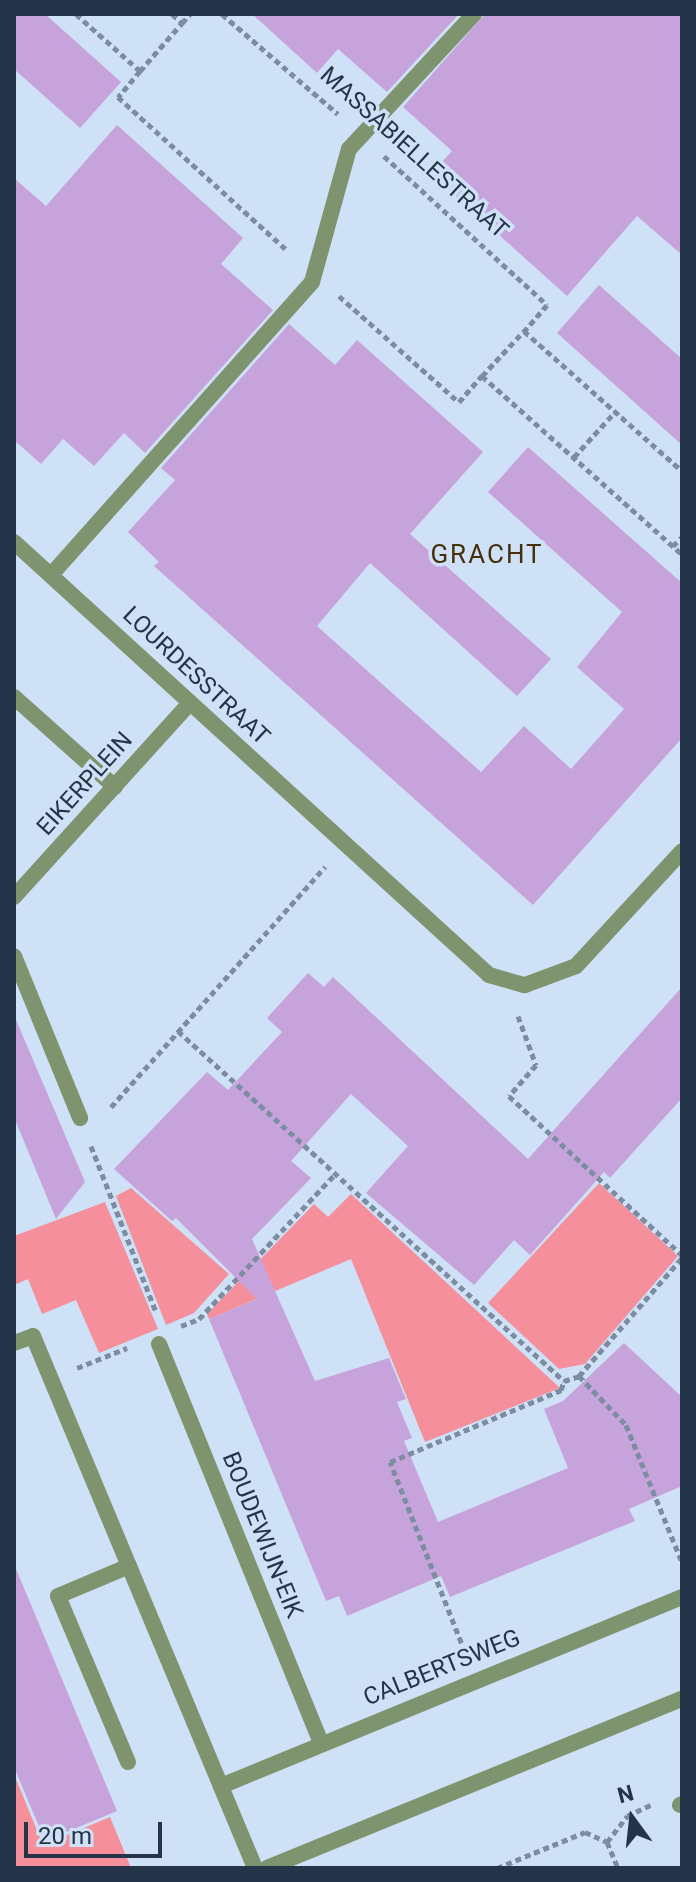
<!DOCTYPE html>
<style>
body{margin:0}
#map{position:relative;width:696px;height:1882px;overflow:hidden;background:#cfe1f6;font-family:Roboto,sans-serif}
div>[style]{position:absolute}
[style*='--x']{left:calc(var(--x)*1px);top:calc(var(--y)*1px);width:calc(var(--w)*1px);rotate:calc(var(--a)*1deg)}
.green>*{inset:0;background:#f48f9b}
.building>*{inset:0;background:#c7a3dc}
.path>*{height:5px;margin-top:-2.5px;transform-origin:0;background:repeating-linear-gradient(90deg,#7c8da2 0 6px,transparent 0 10px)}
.service>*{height:16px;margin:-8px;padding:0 8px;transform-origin:8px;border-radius:8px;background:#7e946e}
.minor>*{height:16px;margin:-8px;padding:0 8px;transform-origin:8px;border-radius:8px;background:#7e946e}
span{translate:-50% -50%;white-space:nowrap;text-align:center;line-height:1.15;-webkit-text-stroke:7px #cfe1f6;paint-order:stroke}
.street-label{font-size:24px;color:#24354a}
.neighbourhood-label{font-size:26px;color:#472e0b;letter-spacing:2px}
.frame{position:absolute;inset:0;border:16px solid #24354a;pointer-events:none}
.north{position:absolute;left:592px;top:1778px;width:80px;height:80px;-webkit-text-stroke:6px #cfe1f6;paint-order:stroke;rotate:345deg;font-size:22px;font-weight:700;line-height:32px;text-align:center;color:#24354a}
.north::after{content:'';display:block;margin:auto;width:28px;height:36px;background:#24354a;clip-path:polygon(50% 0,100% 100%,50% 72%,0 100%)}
.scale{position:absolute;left:24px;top:1822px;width:138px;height:36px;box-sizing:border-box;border:4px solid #24354a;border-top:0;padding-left:10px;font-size:24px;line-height:28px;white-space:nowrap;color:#24354a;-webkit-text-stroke:6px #cfe1f6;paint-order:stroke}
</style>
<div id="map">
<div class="green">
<div style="clip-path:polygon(599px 1183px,678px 1256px,585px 1364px,559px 1369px,488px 1303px)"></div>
<div style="clip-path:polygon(131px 1188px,229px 1274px,194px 1313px,166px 1325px,116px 1196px)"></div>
<div style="clip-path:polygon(351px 1194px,560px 1388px,425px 1442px,351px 1259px,209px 1319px,207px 1314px,314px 1204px,328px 1217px)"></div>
<div style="clip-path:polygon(105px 1202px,158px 1329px,99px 1353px,76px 1300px,42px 1314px,28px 1279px,14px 1285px,14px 1236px)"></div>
<div style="clip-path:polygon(14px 1774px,43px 1845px,110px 1817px,131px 1868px,14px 1868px)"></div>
</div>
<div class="building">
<div style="clip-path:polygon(14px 14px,45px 14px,121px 82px,80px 128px,14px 69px)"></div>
<div style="clip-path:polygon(252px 14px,459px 14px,387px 92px,338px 49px,317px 73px)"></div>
<div style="clip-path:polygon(485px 14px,682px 14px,682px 255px,637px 216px,567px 296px,431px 174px,452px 151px,403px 107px)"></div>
<div style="clip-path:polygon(117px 125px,243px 238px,221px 264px,273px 310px,145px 453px,124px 433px,94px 466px,63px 439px,41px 464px,14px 440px,14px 178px,46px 206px)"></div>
<div style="clip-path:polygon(599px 285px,682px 359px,682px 445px,557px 333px)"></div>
<div style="clip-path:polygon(289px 324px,335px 365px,357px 340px,483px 452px,410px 534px,551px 659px,517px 696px,370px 563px,317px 626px,481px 772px,524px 726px,571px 769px,624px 709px,577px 667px,622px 612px,488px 492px,528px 447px,682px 583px,682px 738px,533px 905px,154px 566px,159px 562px,128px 532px,175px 480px,161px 468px)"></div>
<div style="clip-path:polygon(308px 973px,324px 987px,333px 977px,528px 1159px,682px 987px,682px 1098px,610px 1178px,604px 1172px,530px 1255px,514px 1240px,474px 1285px,366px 1193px,408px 1146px,351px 1094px,291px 1161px,311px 1178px,252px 1239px,315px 1381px,389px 1358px,406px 1399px,397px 1402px,412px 1438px,404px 1441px,438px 1522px,568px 1468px,544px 1409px,563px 1401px,624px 1343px,682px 1397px,682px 1486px,629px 1509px,635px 1521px,450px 1597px,441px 1576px,347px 1616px,339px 1596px,326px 1601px,209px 1319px,257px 1299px,176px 1218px,172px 1221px,114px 1169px,207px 1072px,228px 1090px,282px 1032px,267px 1018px)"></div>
<div style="clip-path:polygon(14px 1015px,85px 1182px,56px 1219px,14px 1117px)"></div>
<div style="clip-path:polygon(14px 1564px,117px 1811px,45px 1841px,14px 1767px)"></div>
</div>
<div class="path">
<div style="--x:76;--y:14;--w:86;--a:41.7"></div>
<div style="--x:140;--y:71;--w:34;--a:130"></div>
<div style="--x:118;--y:97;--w:228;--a:42.2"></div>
<div style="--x:172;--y:14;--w:13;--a:42"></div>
<div style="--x:182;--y:23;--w:12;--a:-48"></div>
<div style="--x:222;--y:14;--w:153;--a:40.8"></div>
<div style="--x:140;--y:71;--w:64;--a:-48.8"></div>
<div style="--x:384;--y:156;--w:221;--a:42.4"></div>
<div style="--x:547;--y:305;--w:35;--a:131"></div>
<div style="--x:524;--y:331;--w:211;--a:41.5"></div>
<div style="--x:339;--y:296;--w:160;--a:41.5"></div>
<div style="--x:459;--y:402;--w:35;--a:-49"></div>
<div style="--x:482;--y:376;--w:268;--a:41.7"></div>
<div style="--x:482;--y:376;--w:62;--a:-47"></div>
<div style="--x:574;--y:457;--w:61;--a:-47.7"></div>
<div style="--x:673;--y:546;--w:13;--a:-45"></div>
<div style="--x:518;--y:1016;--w:52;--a:69.8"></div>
<div style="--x:536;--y:1065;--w:41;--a:131.1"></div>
<div style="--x:509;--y:1096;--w:235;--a:42.6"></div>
<div style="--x:178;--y:1031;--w:521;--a:42.2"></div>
<div style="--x:564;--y:1381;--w:16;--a:-18"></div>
<div style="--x:579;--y:1376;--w:157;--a:-48.9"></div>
<div style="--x:111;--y:1107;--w:322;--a:-48.3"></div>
<div style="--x:91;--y:1146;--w:178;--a:68.6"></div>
<div style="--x:181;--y:1326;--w:19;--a:-21"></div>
<div style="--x:199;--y:1319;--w:199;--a:-46.8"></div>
<div style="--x:77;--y:1368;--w:54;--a:-21.8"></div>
<div style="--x:579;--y:1376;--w:68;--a:46.2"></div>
<div style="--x:626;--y:1425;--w:148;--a:67.8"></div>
<div style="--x:465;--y:1652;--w:204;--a:-111.5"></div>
<div style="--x:390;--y:1462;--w:186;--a:-22.8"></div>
<div style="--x:561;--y:1390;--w:9;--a:-72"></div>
<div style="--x:607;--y:1842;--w:33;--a:-52"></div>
<div style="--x:627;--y:1816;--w:26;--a:-25"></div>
<div style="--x:497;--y:1868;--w:95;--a:-22.2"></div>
<div style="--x:585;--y:1832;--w:24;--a:24"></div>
<div style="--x:607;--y:1842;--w:28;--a:67"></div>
</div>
<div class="service">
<div style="--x:128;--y:1762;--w:180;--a:-112.9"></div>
<div style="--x:58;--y:1596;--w:77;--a:-22.9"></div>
</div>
<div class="minor">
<div style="--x:14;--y:542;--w:643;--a:42.35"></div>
<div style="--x:489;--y:975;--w:37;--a:16"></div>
<div style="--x:525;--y:985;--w:54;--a:-20.4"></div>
<div style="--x:576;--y:966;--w:156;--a:-47.3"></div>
<div style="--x:51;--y:575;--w:392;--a:-48.3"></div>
<div style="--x:312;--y:282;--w:138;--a:-74.5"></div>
<div style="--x:349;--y:149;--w:184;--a:-47.2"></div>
<div style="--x:14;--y:697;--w:135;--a:41.7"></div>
<div style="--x:14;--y:897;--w:262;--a:-47.8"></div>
<div style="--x:14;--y:956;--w:175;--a:67.8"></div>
<div style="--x:14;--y:1343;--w:20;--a:-20"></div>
<div style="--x:33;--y:1336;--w:576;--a:67.35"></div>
<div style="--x:159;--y:1344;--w:431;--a:67.9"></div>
<div style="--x:221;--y:1786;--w:498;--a:-22.3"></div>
<div style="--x:680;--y:1805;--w:2;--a:-27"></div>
<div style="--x:267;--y:1868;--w:448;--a:-22.2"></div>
</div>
<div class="street-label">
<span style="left:414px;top:153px;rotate:42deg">MASSABIELLESTRAAT</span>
<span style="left:196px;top:676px;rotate:43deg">LOURDESSTRAAT</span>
<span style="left:85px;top:784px;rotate:-48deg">EIKERPLEIN</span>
<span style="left:262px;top:1535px;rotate:68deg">BOUDEWIJN-EIK</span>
<span style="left:442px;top:1668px;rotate:-22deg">CALBERTSWEG</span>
</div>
<div class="neighbourhood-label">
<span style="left:487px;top:555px">GRACHT</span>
</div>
<div class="frame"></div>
<div class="north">N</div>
<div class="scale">20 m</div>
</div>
